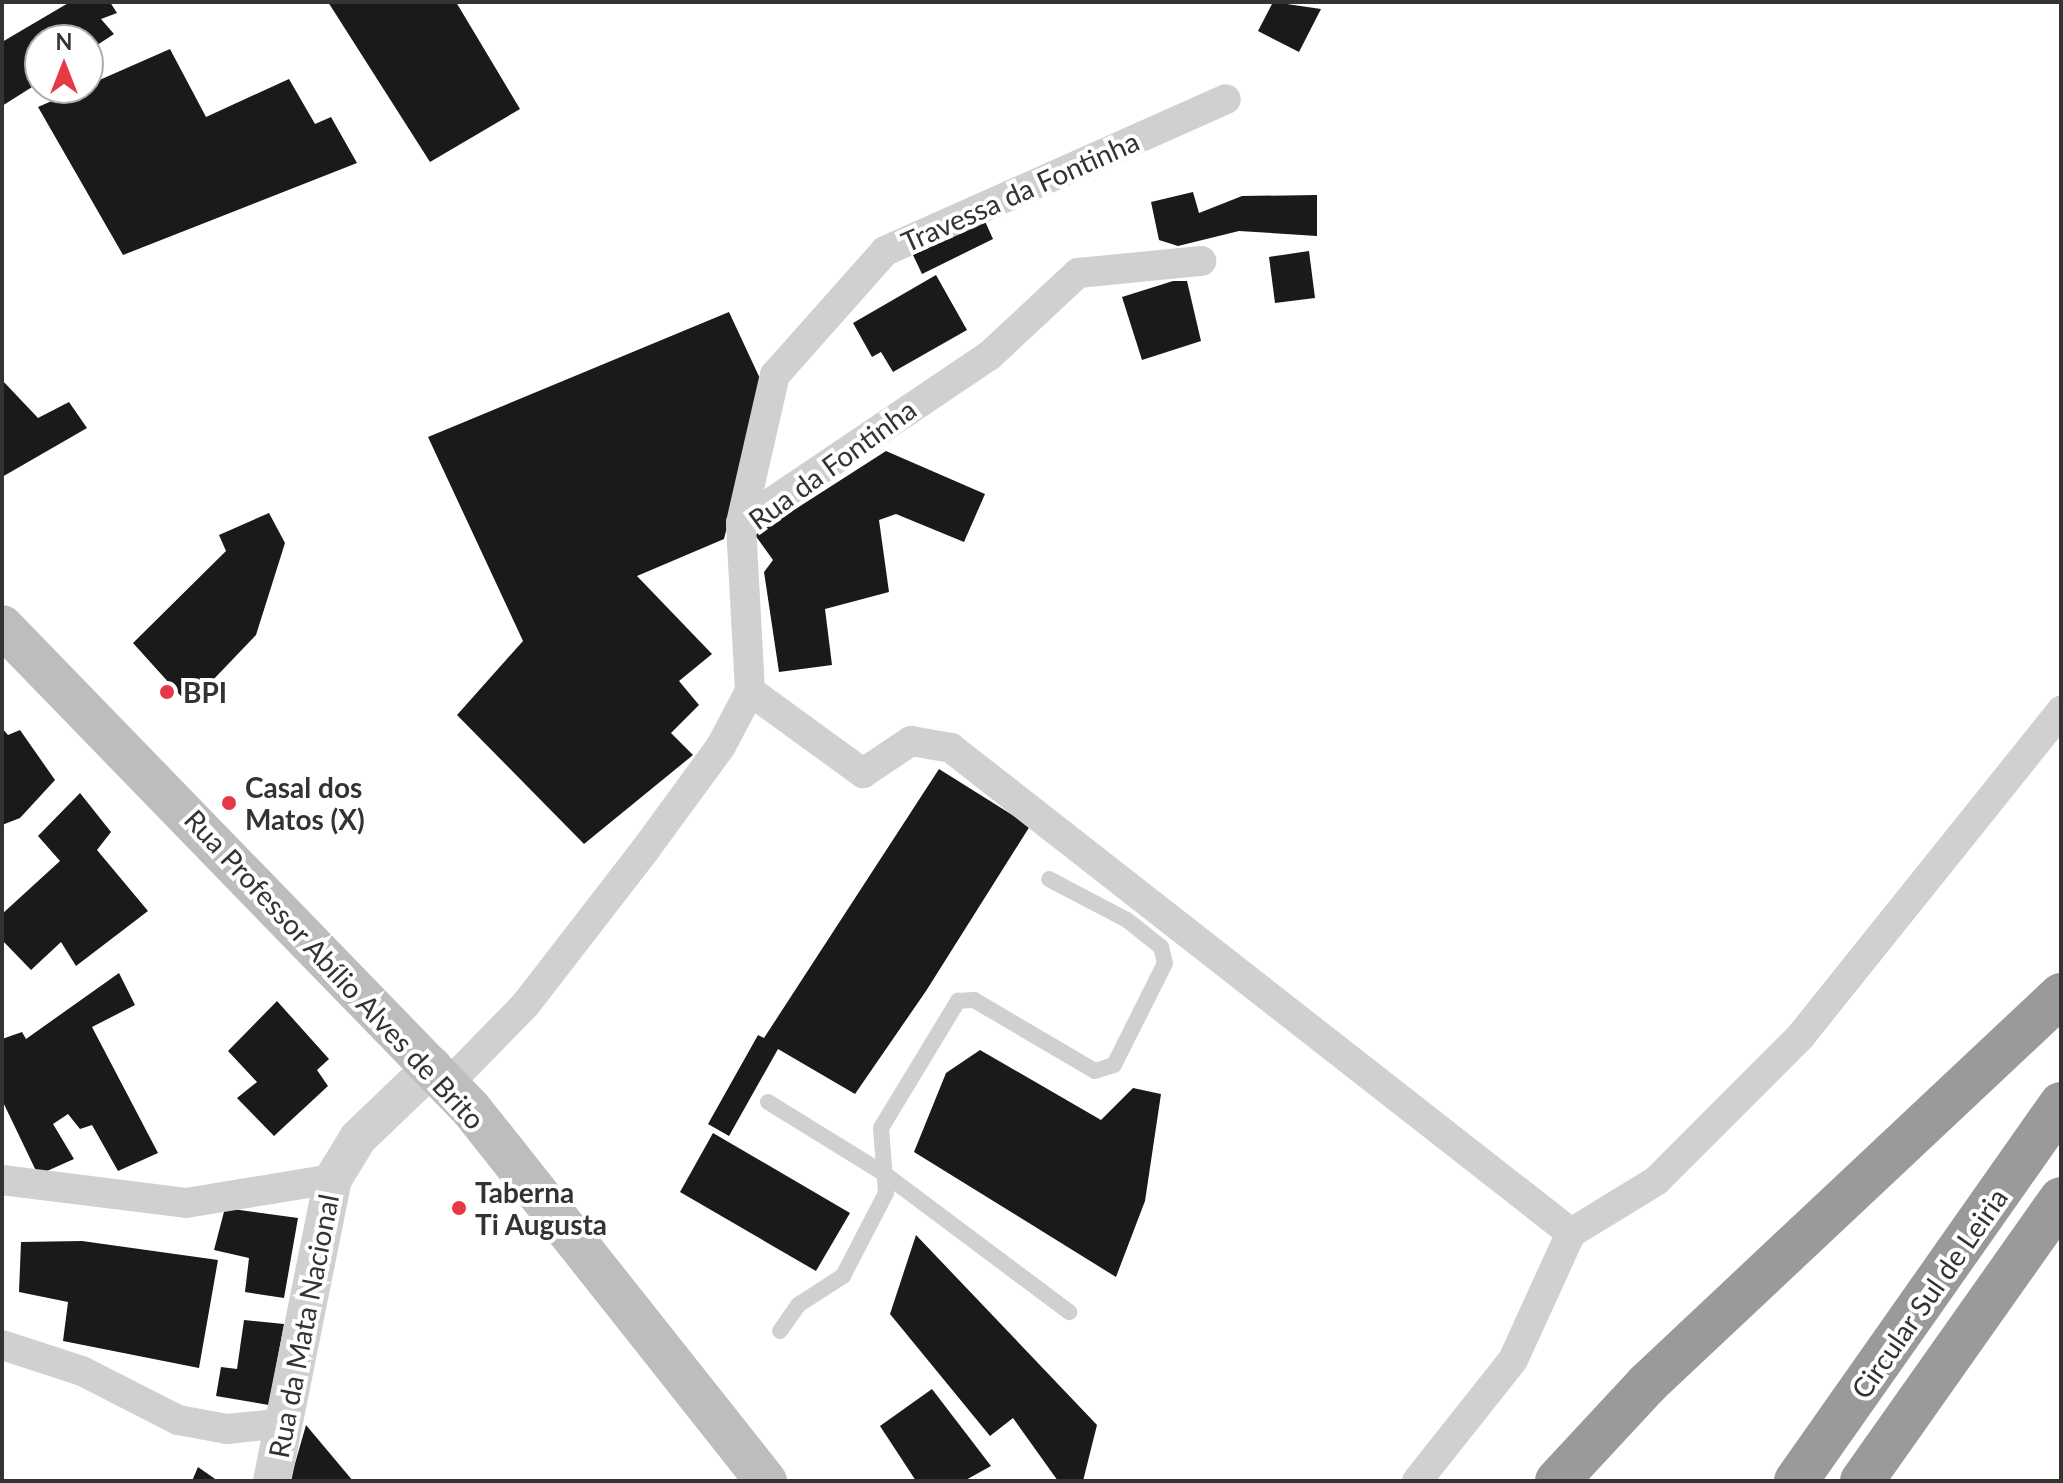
<!DOCTYPE html>
<meta charset="utf-8">
<style>
body{margin:0}
#map{position:relative;width:2063px;height:1483px;overflow:hidden;background:#fff;font-family:Lato,sans-serif}
div>[style]{position:absolute}
[style*='--x']{left:calc(var(--x)*1px);top:calc(var(--y)*1px);width:calc(var(--w)*1px);rotate:calc(var(--a)*1deg)}
.building>*{inset:0;background:#1a1a1a}
.service>*{height:16px;margin:-8px;padding:0 8px;transform-origin:8px;border-radius:8px;background:#d0d0d0}
.minor>*{height:30px;margin:-15px;padding:0 15px;transform-origin:15px;border-radius:15px;background:#d0d0d0}
.tertiary>*{height:38px;margin:-19px;padding:0 19px;transform-origin:19px;border-radius:19px;background:#d0d0d0}
.secondary>*{height:42px;margin:-21px;padding:0 21px;transform-origin:21px;border-radius:21px;background:#bdbdbd}
.motorway>*{height:44px;margin:-22px;padding:0 22px;transform-origin:22px;border-radius:22px;background:#9a9a9a}
.dots>*{width:22px;height:22px;translate:-50% -50%;box-sizing:border-box;border:4px solid #fff;border-radius:50%}
span{translate:-50% -50%;white-space:nowrap;text-align:center;line-height:1.15;-webkit-text-stroke:8px #fff;paint-order:stroke}
.street-label{font-size:28px;color:#333}
.poi-label{font-size:28px;color:#333;font-weight:700}
.left{translate:0 -50%;text-align:left}
.frame{position:absolute;inset:0;border:4px solid #333;pointer-events:none}
.north{position:absolute;left:24px;top:24px;width:80px;height:80px;box-sizing:border-box;background:#fff;border:2px solid #adadad;border-radius:50%;rotate:0deg;font-size:22px;font-weight:700;line-height:32px;text-align:center;color:#333}
.north::after{content:'';display:block;margin:auto;width:28px;height:36px;background:#e63946;clip-path:polygon(50% 0,100% 100%,50% 72%,0 100%)}
</style>
<div id="map">
<div class="building">
<div style="clip-path:polygon(70px 2px,110px 2px,117px 13px,101px 19px,114px 34px,88px 51px,88px 40px,40px 40px,40px 82px,2px 106px,2px 42px)"></div>
<div style="clip-path:polygon(328px 2px,456px 2px,520px 109px,430px 162px)"></div>
<div style="clip-path:polygon(1273px 2px,1321px 9px,1299px 52px,1258px 31px)"></div>
<div style="clip-path:polygon(170px 49px,206px 117px,289px 79px,315px 124px,331px 117px,357px 163px,123px 255px,38px 107px)"></div>
<div style="clip-path:polygon(1193px 192px,1199px 213px,1242px 196px,1317px 195px,1317px 236px,1239px 231px,1178px 246px,1159px 240px,1151px 202px)"></div>
<div style="clip-path:polygon(984px 219px,993px 239px,922px 274px,913px 255px)"></div>
<div style="clip-path:polygon(1309px 251px,1315px 298px,1275px 303px,1269px 257px)"></div>
<div style="clip-path:polygon(936px 275px,967px 330px,893px 372px,881px 352px,872px 357px,853px 323px)"></div>
<div style="clip-path:polygon(1173px 281px,1187px 281px,1201px 341px,1142px 360px,1122px 297px)"></div>
<div style="clip-path:polygon(729px 312px,763px 385px,724px 539px,637px 576px,712px 654px,679px 681px,699px 705px,671px 733px,693px 755px,584px 844px,457px 715px,523px 641px,428px 437px)"></div>
<div style="clip-path:polygon(2px 380px,38px 418px,69px 402px,87px 428px,2px 477px)"></div>
<div style="clip-path:polygon(886px 451px,985px 494px,964px 542px,896px 514px,879px 520px,889px 592px,825px 609px,832px 665px,779px 672px,764px 572px,773px 560px,755px 535px)"></div>
<div style="clip-path:polygon(269px 513px,285px 543px,256px 635px,189px 705px,133px 643px,226px 551px,219px 535px)"></div>
<div style="clip-path:polygon(2px 728px,8px 735px,20px 730px,55px 780px,20px 818px,2px 825px)"></div>
<div style="clip-path:polygon(939px 769px,1030px 826px,926px 991px,855px 1094px,778px 1049px,729px 1136px,708px 1124px,758px 1035px,764px 1038px)"></div>
<div style="clip-path:polygon(80px 793px,111px 832px,97px 850px,148px 911px,76px 966px,61px 942px,31px 970px,2px 940px,2px 914px,60px 861px,38px 836px)"></div>
<div style="clip-path:polygon(119px 973px,135px 1005px,92px 1027px,158px 1153px,118px 1171px,92px 1125px,80px 1129px,68px 1114px,53px 1124px,74px 1159px,38px 1175px,2px 1100px,2px 1039px,22px 1032px,26px 1039px)"></div>
<div style="clip-path:polygon(277px 1001px,329px 1059px,317px 1070px,328px 1086px,274px 1136px,237px 1098px,257px 1082px,228px 1051px)"></div>
<div style="clip-path:polygon(980px 1050px,1101px 1120px,1133px 1088px,1161px 1094px,1145px 1201px,1116px 1277px,914px 1152px,946px 1073px)"></div>
<div style="clip-path:polygon(713px 1133px,850px 1213px,816px 1271px,680px 1192px)"></div>
<div style="clip-path:polygon(225px 1208px,298px 1218px,284px 1298px,245px 1292px,249px 1258px,214px 1250px)"></div>
<div style="clip-path:polygon(916px 1235px,1097px 1425px,1083px 1481px,1058px 1481px,1013px 1418px,990px 1436px,890px 1314px)"></div>
<div style="clip-path:polygon(82px 1241px,218px 1260px,199px 1368px,63px 1341px,68px 1302px,19px 1292px,21px 1242px)"></div>
<div style="clip-path:polygon(244px 1320px,284px 1324px,269px 1405px,216px 1396px,221px 1367px,237px 1369px)"></div>
<div style="clip-path:polygon(932px 1389px,991px 1466px,964px 1481px,916px 1481px,880px 1426px)"></div>
<div style="clip-path:polygon(306px 1425px,353px 1481px,290px 1481px)"></div>
<div style="clip-path:polygon(198px 1467px,218px 1481px,192px 1481px)"></div>
</div>
<div class="service">
<div style="--x:768;--y:1102;--w:139;--a:31.7"></div>
<div style="--x:886;--y:1175;--w:229;--a:36.8"></div>
<div style="--x:780;--y:1331;--w:32;--a:-55"></div>
<div style="--x:798;--y:1305;--w:54;--a:-32.8"></div>
<div style="--x:843;--y:1276;--w:93;--a:-62.6"></div>
<div style="--x:886;--y:1193;--w:65;--a:-94.4"></div>
<div style="--x:881;--y:1128;--w:149;--a:-58.8"></div>
<div style="--x:958;--y:1001;--w:16;--a:-4"></div>
<div style="--x:974;--y:1000;--w:140;--a:30.4"></div>
<div style="--x:1095;--y:1071;--w:20;--a:-18"></div>
<div style="--x:1114;--y:1065;--w:114;--a:-63.4"></div>
<div style="--x:1165;--y:963;--w:16;--a:-104"></div>
<div style="--x:1161;--y:947;--w:43;--a:-141.5"></div>
<div style="--x:1127;--y:920;--w:88;--a:-152.3"></div>
</div>
<div class="minor">
<div style="--x:741;--y:523;--w:152;--a:-77.1"></div>
<div style="--x:775;--y:375;--w:166;--a:-48.4"></div>
<div style="--x:885;--y:251;--w:373;--a:-24"></div>
<div style="--x:750;--y:691;--w:140;--a:36"></div>
<div style="--x:863;--y:773;--w:58;--a:-33.7"></div>
<div style="--x:911;--y:741;--w:41;--a:9.9"></div>
<div style="--x:951;--y:748;--w:787;--a:38.03"></div>
<div style="--x:448;--y:1084;--w:112;--a:-45.7"></div>
<div style="--x:526;--y:1004;--w:195;--a:-52.3"></div>
<div style="--x:645;--y:850;--w:129;--a:-53.8"></div>
<div style="--x:721;--y:746;--w:62;--a:-62.2"></div>
<div style="--x:750;--y:691;--w:168;--a:-93.1"></div>
<div style="--x:741;--y:523;--w:299;--a:-34"></div>
<div style="--x:989;--y:356;--w:122;--a:-43"></div>
<div style="--x:1078;--y:273;--w:124;--a:-5.6"></div>
<div style="--x:2;--y:1180;--w:185;--a:7.1"></div>
<div style="--x:186;--y:1203;--w:149;--a:-9.3"></div>
<div style="--x:2;--y:1345;--w:84;--a:18"></div>
<div style="--x:82;--y:1371;--w:108;--a:27"></div>
<div style="--x:178;--y:1420;--w:50;--a:10.4"></div>
<div style="--x:227;--y:1429;--w:58;--a:-5.9"></div>
<div style="--x:1417;--y:1481;--w:154;--a:-51.6"></div>
<div style="--x:1513;--y:1360;--w:140;--a:-65.5"></div>
<div style="--x:1571;--y:1233;--w:100;--a:-31.5"></div>
<div style="--x:1656;--y:1181;--w:204;--a:-45"></div>
<div style="--x:1800;--y:1037;--w:418;--a:-51.3"></div>
</div>
<div class="tertiary">
<div style="--x:272;--y:1481;--w:308;--a:-78.6"></div>
<div style="--x:333;--y:1179;--w:48;--a:-58.6"></div>
<div style="--x:358;--y:1138;--w:104;--a:-43.8"></div>
</div>
<div class="secondary">
<div style="--x:2;--y:626;--w:673;--a:45.84"></div>
<div style="--x:471;--y:1109;--w:475;--a:51.6"></div>
</div>
<div class="motorway">
<div style="--x:1557;--y:1481;--w:132;--a:-47.1"></div>
<div style="--x:1647;--y:1384;--w:568;--a:-43.22"></div>
<div style="--x:1796;--y:1481;--w:461;--a:-54.9"></div>
<div style="--x:1862;--y:1481;--w:345;--a:-54.8"></div>
</div>
<div class="dots">
<div style="left:167px;top:692px;background:#e63946"></div>
<div style="left:229px;top:803px;background:#e63946"></div>
<div style="left:459px;top:1208px;background:#e63946"></div>
</div>
<div class="street-label">
<span style="left:1020px;top:191px;rotate:-24deg">Travessa da Fontinha</span>
<span style="left:832px;top:464px;rotate:-36deg">Rua da Fontinha</span>
<span style="left:335px;top:969px;rotate:47deg">Rua Professor Abílio Alves de Brito</span>
<span style="left:1929px;top:1293px;rotate:-55deg">Circular Sul de Leiria</span>
<span style="left:303px;top:1326px;rotate:-79deg">Rua da Mata Nacional</span>
</div>
<div class="poi-label">
<span class="left" style="left:183px;top:692px">BPI</span>
<span class="left" style="left:245px;top:803px">Casal dos<br>Matos (X)</span>
<span class="left" style="left:475px;top:1208px">Taberna<br>Ti Augusta</span>
</div>
<div class="frame"></div>
<div class="north">N</div>
</div>
